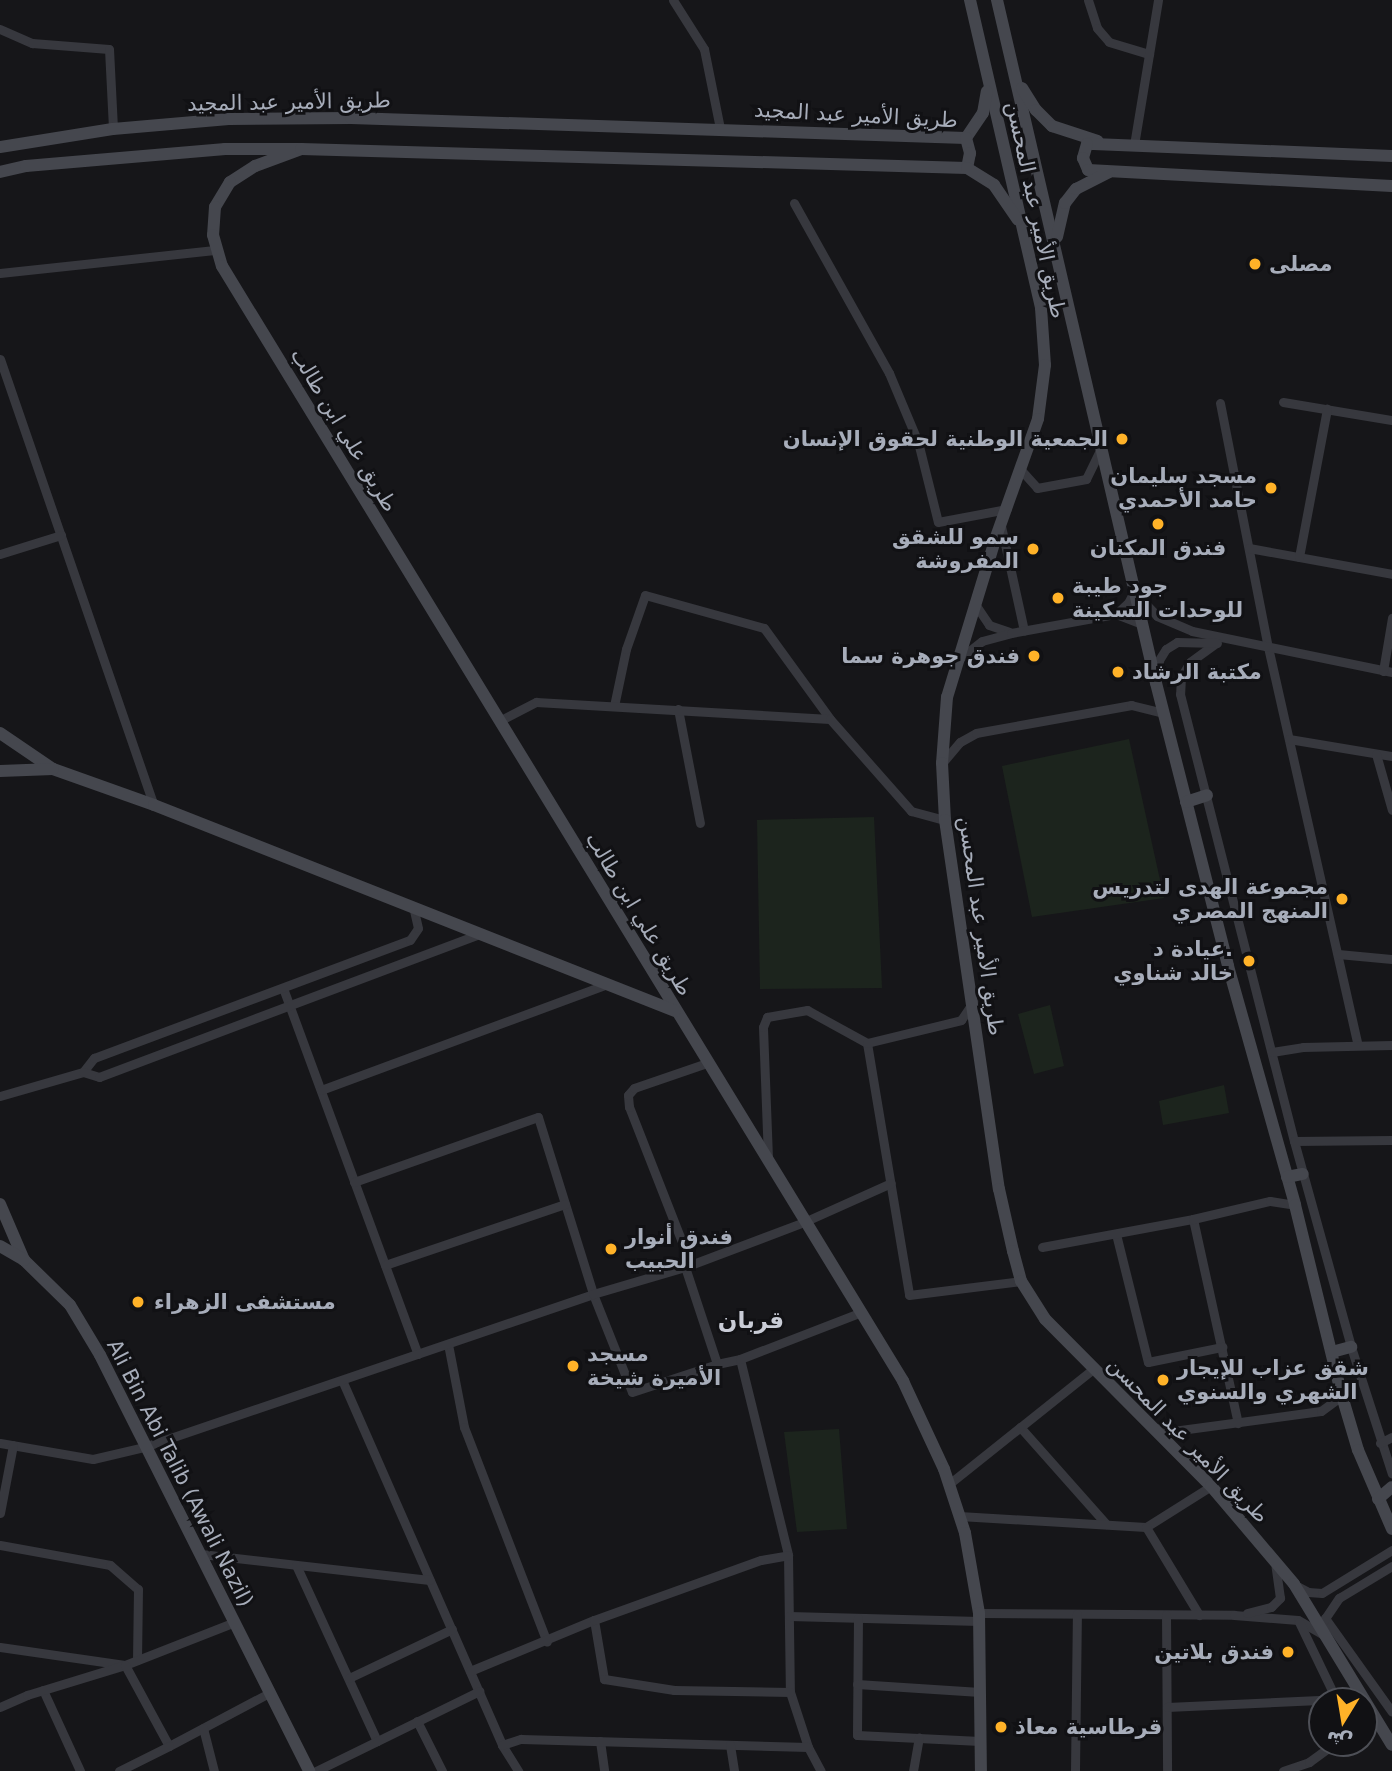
<!DOCTYPE html>
<meta charset="utf-8">
<style>
body{margin:0}
#map{position:relative;width:1392px;height:1771px;overflow:hidden;background:#161619;font-family:"DejaVu Sans",Vazirmatn,sans-serif}
div>[style]{position:absolute}
[style*='--x']{left:calc(var(--x)*1px);top:calc(var(--y)*1px);width:calc(var(--w)*1px);rotate:calc(var(--a)*1deg)}
.green>*{inset:0;background:#1c241d}
.minor>*{height:9px;margin:-4.5px;padding:0 4.5px;transform-origin:4.5px;border-radius:4.5px;background:#37383e}
.secondary>*{height:12px;margin:-6px;padding:0 6px;transform-origin:6px;border-radius:6px;background:#45474e}
.dots>*{width:19px;height:19px;translate:-50% -50%;box-sizing:border-box;border:4px solid #111114;border-radius:50%}
span{translate:-50% -50%;white-space:nowrap;text-align:center;line-height:1.15;-webkit-text-stroke:6px #111114;paint-order:stroke}
.street-label{font-size:21px;color:#a7adba}
.poi-label{font-size:21px;color:#a7adba;font-weight:700}
.left{translate:0 -50%;text-align:left}
.right{translate:-100% -50%;text-align:right}
.neighbourhood-label{font-size:23px;color:#c9ccd6;font-weight:700}
.north{position:absolute;left:1308px;top:1687px;width:70px;height:70px;box-sizing:border-box;background:#111114;border:2px solid #4d4f56;border-radius:50%;rotate:191deg;font-size:19px;font-weight:700;line-height:28px;text-align:center;color:#a7adba}
.north::after{content:'';display:block;margin:auto;width:24px;height:32px;background:#ffb228;clip-path:polygon(50% 0,100% 100%,50% 72%,0 100%)}
</style>
<div id="map">
<div class="green">
<div style="clip-path:polygon(1129px 739px,1164px 898px,1032px 917px,1002px 766px)"></div>
<div style="clip-path:polygon(874px 817px,882px 988px,760px 989px,757px 820px)"></div>
<div style="clip-path:polygon(1050px 1005px,1064px 1066px,1034px 1074px,1018px 1014px)"></div>
<div style="clip-path:polygon(1224px 1085px,1229px 1113px,1163px 1125px,1159px 1101px)"></div>
<div style="clip-path:polygon(839px 1429px,847px 1529px,797px 1532px,784px 1432px)"></div>
</div>
<div class="minor">
<div style="--x:673;--y:0;--w:58;--a:57.7"></div>
<div style="--x:704;--y:49;--w:81;--a:78.6"></div>
<div style="--x:1088;--y:0;--w:29;--a:72"></div>
<div style="--x:1097;--y:28;--w:18;--a:49"></div>
<div style="--x:1109;--y:42;--w:42;--a:16.7"></div>
<div style="--x:0;--y:29;--w:35;--a:24"></div>
<div style="--x:32;--y:43;--w:77;--a:4.5"></div>
<div style="--x:109;--y:49;--w:80;--a:87.1"></div>
<div style="--x:1134;--y:145;--w:147;--a:-80.6"></div>
<div style="--x:794;--y:203;--w:195;--a:60.8"></div>
<div style="--x:889;--y:373;--w:75;--a:67.2"></div>
<div style="--x:918;--y:442;--w:82;--a:76"></div>
<div style="--x:938;--y:522;--w:70;--a:-10.7"></div>
<div style="--x:0;--y:273;--w:218;--a:-6.1"></div>
<div style="--x:0;--y:359;--w:472;--a:71"></div>
<div style="--x:1283;--y:402;--w:110;--a:9.4"></div>
<div style="--x:1220;--y:403;--w:249;--a:78.9"></div>
<div style="--x:1268;--y:647;--w:408;--a:77.3"></div>
<div style="--x:1021;--y:470;--w:24;--a:48"></div>
<div style="--x:1037;--y:488;--w:50;--a:-10.4"></div>
<div style="--x:1086;--y:479;--w:32;--a:-64"></div>
<div style="--x:1001;--y:526;--w:107;--a:77.6"></div>
<div style="--x:1249;--y:548;--w:145;--a:10.3"></div>
<div style="--x:0;--y:554;--w:64;--a:-17.3"></div>
<div style="--x:1299;--y:557;--w:151;--a:-79.3"></div>
<div style="--x:1137;--y:595;--w:29;--a:46"></div>
<div style="--x:1157;--y:616;--w:38;--a:23"></div>
<div style="--x:1192;--y:631;--w:204;--a:11.6"></div>
<div style="--x:975;--y:604;--w:25;--a:56"></div>
<div style="--x:989;--y:625;--w:21;--a:19"></div>
<div style="--x:1116;--y:614;--w:16;--a:-43"></div>
<div style="--x:1128;--y:603;--w:16;--a:-63"></div>
<div style="--x:1216;--y:643;--w:32;--a:144"></div>
<div style="--x:1190;--y:662;--w:17;--a:121"></div>
<div style="--x:1181;--y:677;--w:17;--a:93"></div>
<div style="--x:1180;--y:694;--w:461;--a:75.7"></div>
<div style="--x:1294;--y:1141;--w:214;--a:74.5"></div>
<div style="--x:1351;--y:1347;--w:133;--a:72.1"></div>
<div style="--x:959;--y:659;--w:29;--a:-38"></div>
<div style="--x:982;--y:641;--w:30;--a:-15"></div>
<div style="--x:1011;--y:633;--w:107;--a:-10.3"></div>
<div style="--x:1116;--y:614;--w:28;--a:21"></div>
<div style="--x:1383;--y:671;--w:54;--a:-80.4"></div>
<div style="--x:1157;--y:677;--w:17;--a:-83"></div>
<div style="--x:1159;--y:660;--w:13;--a:-58"></div>
<div style="--x:1166;--y:649;--w:13;--a:-32"></div>
<div style="--x:1177;--y:642;--w:40;--a:1.4"></div>
<div style="--x:614;--y:706;--w:58;--a:-78.1"></div>
<div style="--x:626;--y:649;--w:57;--a:-70.6"></div>
<div style="--x:645;--y:595;--w:123;--a:15.5"></div>
<div style="--x:764;--y:628;--w:112;--a:54"></div>
<div style="--x:678;--y:709;--w:116;--a:79.1"></div>
<div style="--x:499;--y:721;--w:42;--a:-27.2"></div>
<div style="--x:536;--y:702;--w:294;--a:3.3"></div>
<div style="--x:830;--y:719;--w:123;--a:48.6"></div>
<div style="--x:911;--y:811;--w:35;--a:15"></div>
<div style="--x:1289;--y:739;--w:104;--a:9.4"></div>
<div style="--x:1376;--y:754;--w:58;--a:74.1"></div>
<div style="--x:943;--y:762;--w:26;--a:-50"></div>
<div style="--x:960;--y:742;--w:18;--a:-29"></div>
<div style="--x:976;--y:733;--w:158;--a:-10.2"></div>
<div style="--x:1131;--y:705;--w:33;--a:14"></div>
<div style="--x:1338;--y:954;--w:54;--a:5.3"></div>
<div style="--x:283;--y:988;--w:390;--a:69.8"></div>
<div style="--x:867;--y:1043;--w:255;--a:80.5"></div>
<div style="--x:909;--y:1295;--w:113;--a:-7.1"></div>
<div style="--x:1272;--y:1052;--w:31;--a:-9"></div>
<div style="--x:1303;--y:1047;--w:89;--a:-1.3"></div>
<div style="--x:83;--y:1072;--w:18;--a:-52"></div>
<div style="--x:94;--y:1058;--w:337;--a:-20.5"></div>
<div style="--x:410;--y:940;--w:14;--a:-56"></div>
<div style="--x:418;--y:928;--w:22;--a:-103"></div>
<div style="--x:321;--y:1090;--w:306;--a:-20.3"></div>
<div style="--x:0;--y:1096;--w:86;--a:-16.1"></div>
<div style="--x:83;--y:1072;--w:17;--a:17"></div>
<div style="--x:99;--y:1077;--w:407;--a:-20.6"></div>
<div style="--x:1294;--y:1141;--w:98;--a:-0.6"></div>
<div style="--x:768;--y:1158;--w:131;--a:-92.2"></div>
<div style="--x:763;--y:1027;--w:11;--a:-68"></div>
<div style="--x:767;--y:1017;--w:41;--a:-9.9"></div>
<div style="--x:807;--y:1010;--w:68;--a:28.8"></div>
<div style="--x:867;--y:1043;--w:97;--a:-13.7"></div>
<div style="--x:961;--y:1020;--w:22;--a:-56"></div>
<div style="--x:354;--y:1182;--w:195;--a:-19.5"></div>
<div style="--x:538;--y:1117;--w:185;--a:72.7"></div>
<div style="--x:593;--y:1294;--w:105;--a:68.3"></div>
<div style="--x:632;--y:1392;--w:89;--a:-18.2"></div>
<div style="--x:1193;--y:1219;--w:209;--a:77.6"></div>
<div style="--x:1116;--y:1234;--w:132;--a:76"></div>
<div style="--x:1148;--y:1362;--w:76;--a:-11.5"></div>
<div style="--x:1042;--y:1247;--w:154;--a:-10.5"></div>
<div style="--x:1193;--y:1219;--w:79;--a:-13.2"></div>
<div style="--x:1270;--y:1201;--w:25;--a:9"></div>
<div style="--x:385;--y:1265;--w:190;--a:-18.7"></div>
<div style="--x:691;--y:1265;--w:170;--a:-111.4"></div>
<div style="--x:629;--y:1107;--w:12;--a:-95"></div>
<div style="--x:628;--y:1095;--w:9;--a:-49"></div>
<div style="--x:634;--y:1088;--w:77;--a:-18.9"></div>
<div style="--x:685;--y:1267;--w:102;--a:71.7"></div>
<div style="--x:717;--y:1364;--w:24;--a:-12"></div>
<div style="--x:740;--y:1359;--w:202;--a:76.2"></div>
<div style="--x:788;--y:1555;--w:137;--a:89.2"></div>
<div style="--x:790;--y:1692;--w:58;--a:71.9"></div>
<div style="--x:808;--y:1747;--w:27;--a:62"></div>
<div style="--x:448;--y:1344;--w:85;--a:79.1"></div>
<div style="--x:464;--y:1427;--w:230;--a:68.9"></div>
<div style="--x:740;--y:1359;--w:128;--a:-21.1"></div>
<div style="--x:342;--y:1380;--w:399;--a:66.3"></div>
<div style="--x:502;--y:1745;--w:31;--a:58"></div>
<div style="--x:1020;--y:1427;--w:130;--a:48.4"></div>
<div style="--x:1155;--y:1428;--w:18;--a:9"></div>
<div style="--x:1173;--y:1431;--w:149;--a:-7.7"></div>
<div style="--x:1321;--y:1411;--w:26;--a:-36"></div>
<div style="--x:0;--y:1443;--w:94;--a:9.8"></div>
<div style="--x:93;--y:1459;--w:52;--a:-13.2"></div>
<div style="--x:144;--y:1447;--w:474;--a:-18.8"></div>
<div style="--x:593;--y:1294;--w:96;--a:-16.4"></div>
<div style="--x:685;--y:1267;--w:127;--a:-20.7"></div>
<div style="--x:804;--y:1222;--w:95;--a:-24.1"></div>
<div style="--x:1380;--y:1443;--w:13;--a:-27"></div>
<div style="--x:949;--y:1484;--w:184;--a:-38.6"></div>
<div style="--x:0;--y:1513;--w:69;--a:-79.2"></div>
<div style="--x:959;--y:1516;--w:187;--a:3.4"></div>
<div style="--x:1146;--y:1527;--w:77;--a:-32.2"></div>
<div style="--x:1146;--y:1527;--w:103;--a:58.9"></div>
<div style="--x:0;--y:1545;--w:112;--a:10.3"></div>
<div style="--x:110;--y:1565;--w:37;--a:41"></div>
<div style="--x:138;--y:1589;--w:71;--a:90.8"></div>
<div style="--x:201;--y:1554;--w:230;--a:6.5"></div>
<div style="--x:296;--y:1565;--w:194;--a:65.3"></div>
<div style="--x:1295;--y:1585;--w:15;--a:28"></div>
<div style="--x:1308;--y:1592;--w:14;--a:4"></div>
<div style="--x:1322;--y:1593;--w:82;--a:-31.6"></div>
<div style="--x:979;--y:1613;--w:255;--a:0.4"></div>
<div style="--x:1234;--y:1615;--w:64;--a:4.5"></div>
<div style="--x:1298;--y:1620;--w:28;--a:30"></div>
<div style="--x:1247;--y:1613;--w:25;--a:-14"></div>
<div style="--x:1271;--y:1607;--w:13;--a:-45"></div>
<div style="--x:1280;--y:1598;--w:35;--a:-98"></div>
<div style="--x:1166;--y:1615;--w:156;--a:89.6"></div>
<div style="--x:789;--y:1616;--w:190;--a:1.5"></div>
<div style="--x:858;--y:1618;--w:117;--a:90.5"></div>
<div style="--x:857;--y:1735;--w:123;--a:2.8"></div>
<div style="--x:1325;--y:1618;--w:115;--a:54.5"></div>
<div style="--x:594;--y:1620;--w:60;--a:80.4"></div>
<div style="--x:604;--y:1679;--w:71;--a:8.9"></div>
<div style="--x:674;--y:1690;--w:116;--a:1"></div>
<div style="--x:1324;--y:1620;--w:27;--a:-56"></div>
<div style="--x:1339;--y:1598;--w:62;--a:-31.1"></div>
<div style="--x:1299;--y:1622;--w:85;--a:64.3"></div>
<div style="--x:0;--y:1647;--w:126;--a:8.2"></div>
<div style="--x:125;--y:1665;--w:118;--a:-21.4"></div>
<div style="--x:470;--y:1671;--w:134;--a:-22.4"></div>
<div style="--x:594;--y:1620;--w:177;--a:-19.8"></div>
<div style="--x:761;--y:1560;--w:27;--a:-10"></div>
<div style="--x:349;--y:1678;--w:114;--a:-25.4"></div>
<div style="--x:857;--y:1684;--w:123;--a:3.7"></div>
<div style="--x:43;--y:1690;--w:89;--a:65.4"></div>
<div style="--x:0;--y:1707;--w:30;--a:-24"></div>
<div style="--x:27;--y:1695;--w:102;--a:-17"></div>
<div style="--x:125;--y:1665;--w:92;--a:61.5"></div>
<div style="--x:169;--y:1746;--w:113;--a:-27.9"></div>
<div style="--x:1167;--y:1707;--w:196;--a:-2.6"></div>
<div style="--x:417;--y:1721;--w:56;--a:63.4"></div>
<div style="--x:203;--y:1728;--w:44;--a:75.7"></div>
<div style="--x:600;--y:1741;--w:30;--a:82"></div>
<div style="--x:502;--y:1745;--w:20;--a:-18"></div>
<div style="--x:521;--y:1739;--w:287;--a:1.6"></div>
<div style="--x:730;--y:1745;--w:26;--a:81"></div>
<div style="--x:119;--y:1771;--w:56;--a:-26.6"></div>
<div style="--x:316;--y:1771;--w:182;--a:-26.1"></div>
<div style="--x:913;--y:1771;--w:34;--a:-80"></div>
<div style="--x:1075;--y:1771;--w:157;--a:-89.3"></div>
<div style="--x:1283;--y:1771;--w:28;--a:-19"></div>
<div style="--x:1309;--y:1762;--w:32;--a:-36"></div>
</div>
<div class="secondary">
<div style="--x:970;--y:0;--w:316;--a:77"></div>
<div style="--x:1041;--y:308;--w:57;--a:86"></div>
<div style="--x:1045;--y:365;--w:54;--a:97.4"></div>
<div style="--x:1038;--y:419;--w:125;--a:109.6"></div>
<div style="--x:996;--y:537;--w:167;--a:107"></div>
<div style="--x:947;--y:697;--w:66;--a:94.3"></div>
<div style="--x:942;--y:763;--w:57;--a:87"></div>
<div style="--x:945;--y:820;--w:373;--a:81.7"></div>
<div style="--x:999;--y:1189;--w:64;--a:77.3"></div>
<div style="--x:1013;--y:1251;--w:31;--a:75"></div>
<div style="--x:1021;--y:1281;--w:45;--a:57.7"></div>
<div style="--x:1045;--y:1319;--w:235;--a:45.2"></div>
<div style="--x:1211;--y:1486;--w:128;--a:49.7"></div>
<div style="--x:1294;--y:1584;--w:188;--a:58.7"></div>
<div style="--x:997;--y:0;--w:701;--a:76.9"></div>
<div style="--x:1156;--y:683;--w:292;--a:75.7"></div>
<div style="--x:1228;--y:966;--w:248;--a:74.3"></div>
<div style="--x:1295;--y:1205;--w:197;--a:76.2"></div>
<div style="--x:1342;--y:1396;--w:56;--a:73.5"></div>
<div style="--x:1358;--y:1450;--w:86;--a:66.7"></div>
<div style="--x:1022;--y:88;--w:26;--a:58"></div>
<div style="--x:1036;--y:110;--w:23;--a:45"></div>
<div style="--x:1052;--y:126;--w:48;--a:18.1"></div>
<div style="--x:966;--y:138;--w:30;--a:-56"></div>
<div style="--x:983;--y:113;--w:22;--a:-80"></div>
<div style="--x:0;--y:147;--w:114;--a:-9.1"></div>
<div style="--x:113;--y:129;--w:116;--a:-4.9"></div>
<div style="--x:229;--y:119;--w:122;--a:-0.5"></div>
<div style="--x:351;--y:118;--w:615;--a:1.86"></div>
<div style="--x:966;--y:138;--w:16;--a:75"></div>
<div style="--x:970;--y:153;--w:15;--a:101"></div>
<div style="--x:301;--y:149;--w:49;--a:159.7"></div>
<div style="--x:255;--y:166;--w:30;--a:147"></div>
<div style="--x:230;--y:182;--w:29;--a:121"></div>
<div style="--x:215;--y:207;--w:28;--a:94"></div>
<div style="--x:213;--y:235;--w:32;--a:74"></div>
<div style="--x:222;--y:266;--w:1307;--a:58.58"></div>
<div style="--x:903;--y:1381;--w:97;--a:65"></div>
<div style="--x:944;--y:1469;--w:67;--a:71.8"></div>
<div style="--x:965;--y:1533;--w:81;--a:80.1"></div>
<div style="--x:979;--y:1613;--w:158;--a:89.3"></div>
<div style="--x:1392;--y:156;--w:305;--a:-177.7"></div>
<div style="--x:1087;--y:144;--w:15;--a:106"></div>
<div style="--x:1083;--y:158;--w:13;--a:67"></div>
<div style="--x:1088;--y:170;--w:304;--a:3"></div>
<div style="--x:0;--y:172;--w:27;--a:-13"></div>
<div style="--x:26;--y:166;--w:200;--a:-4.9"></div>
<div style="--x:225;--y:149;--w:76;--a:0"></div>
<div style="--x:301;--y:149;--w:666;--a:1.63"></div>
<div style="--x:967;--y:168;--w:32;--a:32"></div>
<div style="--x:994;--y:185;--w:42;--a:55.6"></div>
<div style="--x:1057;--y:237;--w:35;--a:-77"></div>
<div style="--x:1065;--y:203;--w:18;--a:-52"></div>
<div style="--x:1076;--y:189;--w:37;--a:-27"></div>
<div style="--x:0;--y:733;--w:64;--a:34.2"></div>
<div style="--x:53;--y:769;--w:107;--a:19.6"></div>
<div style="--x:154;--y:805;--w:560;--a:21.57"></div>
<div style="--x:0;--y:771;--w:53;--a:-2.2"></div>
<div style="--x:1186;--y:802;--w:22;--a:-18"></div>
<div style="--x:1287;--y:1177;--w:16;--a:-11"></div>
<div style="--x:0;--y:1204;--w:61;--a:66.8"></div>
<div style="--x:24;--y:1260;--w:64;--a:44.4"></div>
<div style="--x:70;--y:1305;--w:58;--a:59"></div>
<div style="--x:100;--y:1355;--w:466;--a:63.3"></div>
<div style="--x:0;--y:1246;--w:28;--a:30"></div>
<div style="--x:1332;--y:1352;--w:20;--a:-15"></div>
<div style="--x:1378;--y:1499;--w:18;--a:-41"></div>
</div>
<div class="dots">
<div style="left:1255px;top:264px;background:#ffb228"></div>
<div style="left:1122px;top:439px;background:#ffb228"></div>
<div style="left:1271px;top:488px;background:#ffb228"></div>
<div style="left:1158px;top:524px;background:#ffb228"></div>
<div style="left:1033px;top:549px;background:#ffb228"></div>
<div style="left:1058px;top:598px;background:#ffb228"></div>
<div style="left:1034px;top:656px;background:#ffb228"></div>
<div style="left:1118px;top:672px;background:#ffb228"></div>
<div style="left:1342px;top:899px;background:#ffb228"></div>
<div style="left:1249px;top:961px;background:#ffb228"></div>
<div style="left:611px;top:1249px;background:#ffb228"></div>
<div style="left:138px;top:1302px;background:#ffb228"></div>
<div style="left:573px;top:1366px;background:#ffb228"></div>
<div style="left:1163px;top:1380px;background:#ffb228"></div>
<div style="left:1288px;top:1652px;background:#ffb228"></div>
<div style="left:1001px;top:1727px;background:#ffb228"></div>
</div>
<div class="street-label">
<span style="left:289px;top:102px;rotate:-1deg">طريق الأمير عبد المجيد</span>
<span style="left:856px;top:115px;rotate:3deg">طريق الأمير عبد المجيد</span>
<span style="left:1036px;top:210px;rotate:78deg">طريق الأمير عبد المحسن</span>
<span style="left:344px;top:430px;rotate:59deg">طريق علي ابن طالب</span>
<span style="left:639px;top:914px;rotate:59deg">طريق علي ابن طالب</span>
<span style="left:981px;top:926px;rotate:82deg">طريق الأمير عبد المحسن</span>
<span style="left:1188px;top:1440px;rotate:46deg">طريق الأمير عبد المحسن</span>
<span style="left:180px;top:1473px;rotate:63deg">Ali Bin Abi Talib (Awali Nazil)</span>
</div>
<div class="poi-label">
<span class="left" style="left:1269px;top:264px">مصلى</span>
<span class="right" style="left:1108px;top:439px">الجمعية الوطنية لحقوق الإنسان</span>
<span class="right" style="left:1257px;top:488px">مسجد سليمان<br>حامد الأحمدي</span>
<span class="right" style="left:1019px;top:549px">سمو للشقق<br>المفروشة</span>
<span style="left:1158px;top:548px">فندق المكنان</span>
<span class="left" style="left:1072px;top:598px">جود طيبة<br>للوحدات السكينة</span>
<span class="right" style="left:1020px;top:656px">فندق جوهرة سما</span>
<span class="left" style="left:1132px;top:672px">مكتبة الرشاد</span>
<span class="right" style="left:1328px;top:899px">مجموعة الهدى لتدريس<br>المنهج المصري</span>
<span class="right" style="left:1233px;top:961px">عيادة د.<br>خالد شناوي</span>
<span class="left" style="left:625px;top:1249px">فندق أنوار<br>الحبيب</span>
<span class="left" style="left:154px;top:1302px">مستشفى الزهراء</span>
<span class="left" style="left:587px;top:1366px">مسجد<br>الأميرة شيخة</span>
<span class="left" style="left:1177px;top:1380px">شقق عزاب للإيجار<br>الشهري والسنوي</span>
<span class="right" style="left:1274px;top:1652px">فندق بلاتين</span>
<span class="left" style="left:1015px;top:1727px">قرطاسية معاذ</span>
</div>
<div class="neighbourhood-label">
<span style="left:751px;top:1320px">قربان</span>
</div>
<div class="north">ش</div>
</div>
